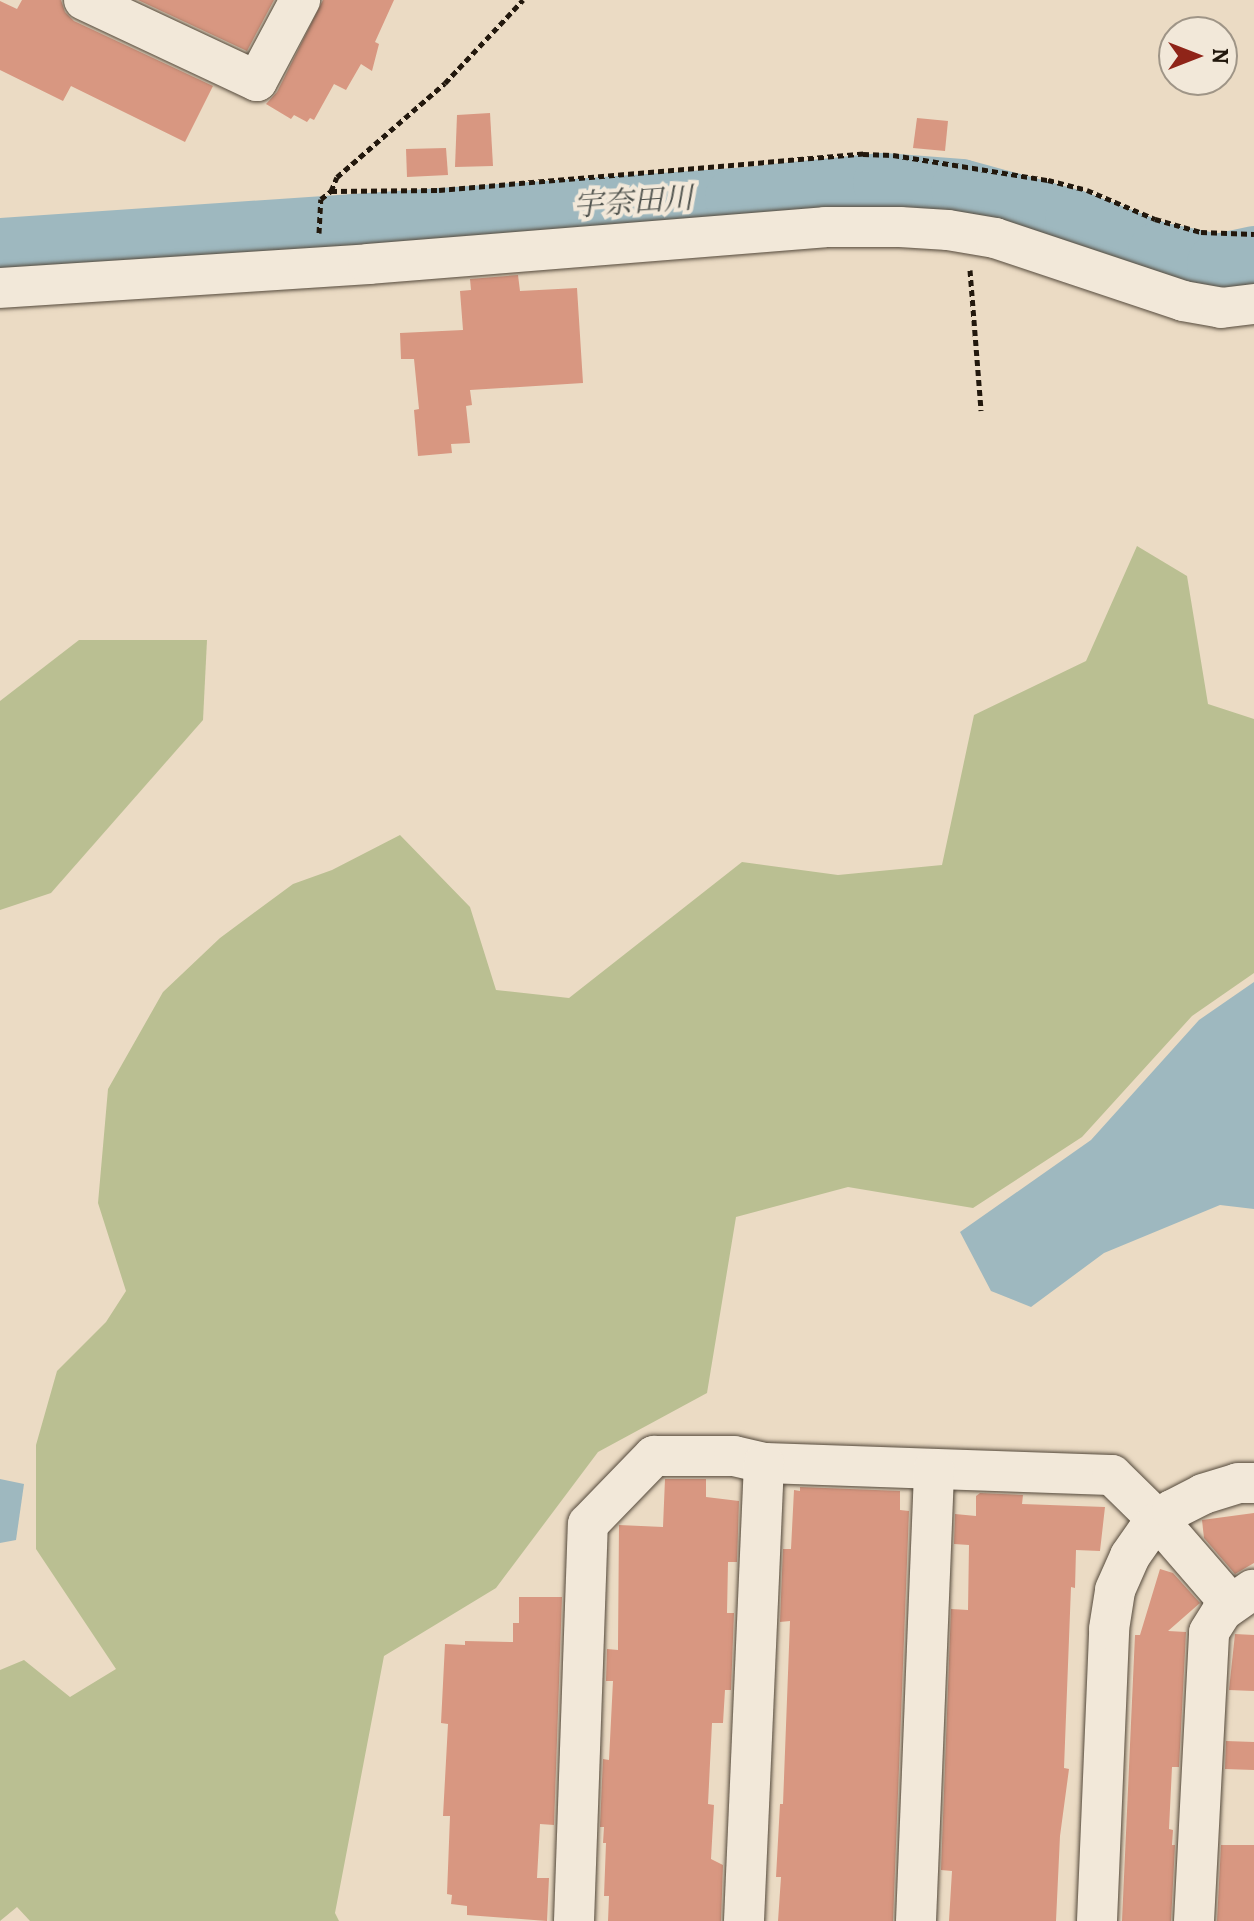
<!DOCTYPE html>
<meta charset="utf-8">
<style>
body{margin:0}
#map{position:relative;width:1254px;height:1921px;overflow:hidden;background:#ebdbc4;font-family:Alegreya,"Noto Serif JP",serif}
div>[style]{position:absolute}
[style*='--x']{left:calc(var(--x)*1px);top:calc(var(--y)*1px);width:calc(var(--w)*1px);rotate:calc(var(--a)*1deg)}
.green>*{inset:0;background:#babf92}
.water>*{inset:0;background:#9eb8bf}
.river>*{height:60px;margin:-30px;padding:0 30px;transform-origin:30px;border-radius:30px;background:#9eb8bf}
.building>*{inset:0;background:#d89781}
.path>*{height:5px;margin-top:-2.5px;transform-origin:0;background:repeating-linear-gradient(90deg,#22180d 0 6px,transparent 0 10px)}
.roads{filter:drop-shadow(0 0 2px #54493b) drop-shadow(0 0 2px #54493b)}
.minor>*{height:40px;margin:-20px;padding:0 20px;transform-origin:20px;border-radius:20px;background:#f2e8d9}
span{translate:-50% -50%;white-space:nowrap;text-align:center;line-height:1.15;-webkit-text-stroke:8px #f2e8d9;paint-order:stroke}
.water-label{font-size:30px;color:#4d504b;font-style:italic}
.north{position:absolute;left:1158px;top:16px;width:80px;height:80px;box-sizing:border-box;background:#f2e8d9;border:2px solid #9f9587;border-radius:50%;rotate:90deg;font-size:22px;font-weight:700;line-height:32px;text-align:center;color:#22180d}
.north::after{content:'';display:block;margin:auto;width:28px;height:36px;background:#8f2418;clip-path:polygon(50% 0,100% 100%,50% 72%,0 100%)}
</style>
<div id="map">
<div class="green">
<div style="clip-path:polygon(1137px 546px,1187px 576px,1208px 704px,1254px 719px,1254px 973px,1192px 1016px,1082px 1137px,973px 1208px,848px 1187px,736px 1217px,707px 1393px,598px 1452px,496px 1588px,384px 1656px,335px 1913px,339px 1921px,30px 1921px,17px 1907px,0 1921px,0 1670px,24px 1660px,70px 1697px,116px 1669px,36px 1549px,36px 1445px,57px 1371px,106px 1322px,126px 1291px,98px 1203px,108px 1089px,163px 992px,220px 938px,293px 884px,332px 870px,400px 835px,470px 907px,496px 990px,569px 998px,742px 862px,838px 875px,942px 865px,974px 715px,1086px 661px)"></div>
<div style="clip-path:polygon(79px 640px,207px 640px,203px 720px,51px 893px,0 910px,0 701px)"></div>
</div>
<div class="water">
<div style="clip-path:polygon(1254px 982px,1254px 1209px,1220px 1205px,1104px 1253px,1031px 1307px,991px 1291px,960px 1232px,1091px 1140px,1199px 1020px)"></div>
<div style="clip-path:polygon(0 1479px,24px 1484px,16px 1540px,0 1543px)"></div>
</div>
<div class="river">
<div style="--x:0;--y:248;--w:737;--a:-3.89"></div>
<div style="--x:735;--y:198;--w:149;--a:-5.8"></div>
<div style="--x:883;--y:183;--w:78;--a:4.4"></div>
<div style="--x:961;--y:189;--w:118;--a:15.2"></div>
<div style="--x:1075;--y:220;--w:89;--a:21.1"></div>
<div style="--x:1158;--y:252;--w:60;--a:11.5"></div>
<div style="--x:1217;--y:264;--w:38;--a:-12"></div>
</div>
<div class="building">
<div style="clip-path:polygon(22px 0,61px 0,65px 12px,74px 21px,213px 86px,185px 142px,71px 86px,63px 101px,0 70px,0 1px,17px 9px)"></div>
<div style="clip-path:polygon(138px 0,274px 0,247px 51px)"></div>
<div style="clip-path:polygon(323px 0,394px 0,375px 42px,379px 44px,372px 71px,361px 64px,346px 90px,334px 84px,314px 120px,310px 118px,307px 122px,294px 115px,291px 119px,266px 104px,277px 92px)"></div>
<div style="clip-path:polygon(490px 113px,493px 166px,455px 167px,457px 115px)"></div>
<div style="clip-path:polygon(917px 118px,948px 121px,945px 151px,913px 148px)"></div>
<div style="clip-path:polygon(446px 148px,448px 175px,407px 177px,406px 149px)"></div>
<div style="clip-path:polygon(518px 275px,520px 291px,577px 288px,583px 383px,470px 390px,472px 405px,466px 406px,470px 443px,451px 444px,452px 453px,418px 456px,414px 410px,419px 409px,414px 359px,401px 359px,400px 333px,463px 330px,460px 291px,471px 290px,470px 279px)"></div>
<div style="clip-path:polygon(665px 1479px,706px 1479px,706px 1497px,739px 1501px,737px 1562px,728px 1562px,727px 1613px,734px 1613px,731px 1690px,725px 1690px,723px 1723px,712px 1723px,708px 1804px,714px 1805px,711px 1859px,723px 1865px,721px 1921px,608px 1921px,609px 1896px,604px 1896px,606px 1843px,603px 1843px,604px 1827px,600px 1827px,603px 1759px,609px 1760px,613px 1681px,606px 1681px,607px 1649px,618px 1650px,618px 1645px,619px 1525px,663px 1527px)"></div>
<div style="clip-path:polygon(800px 1487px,900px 1491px,900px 1510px,909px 1511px,893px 1921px,778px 1921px,781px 1877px,776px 1877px,780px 1804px,783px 1804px,790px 1621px,780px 1622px,783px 1549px,791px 1549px,794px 1490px,800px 1491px)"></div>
<div style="clip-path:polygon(980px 1493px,1023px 1495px,1022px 1504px,1105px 1507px,1100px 1551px,1076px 1550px,1075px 1588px,1071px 1587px,1064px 1768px,1069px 1769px,1060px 1836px,1056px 1921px,949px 1921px,952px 1871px,941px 1870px,951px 1609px,968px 1610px,969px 1545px,954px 1544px,955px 1514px,976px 1516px,976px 1496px)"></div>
<div style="clip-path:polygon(1254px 1513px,1254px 1563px,1235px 1574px,1204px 1538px,1202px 1520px)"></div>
<div style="clip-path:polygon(1160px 1569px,1173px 1573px,1200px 1603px,1168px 1631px,1186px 1632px,1179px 1767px,1172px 1767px,1169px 1829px,1173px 1830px,1172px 1845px,1175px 1845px,1171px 1921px,1122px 1921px,1135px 1635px,1140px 1635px)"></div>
<div style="clip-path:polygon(519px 1597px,562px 1597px,554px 1825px,540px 1824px,537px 1878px,549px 1878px,547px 1921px,467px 1915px,467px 1906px,451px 1904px,452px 1895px,447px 1894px,450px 1816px,443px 1816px,448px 1724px,441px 1723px,445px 1644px,465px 1645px,465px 1641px,513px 1642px,513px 1623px,519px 1623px)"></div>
<div style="clip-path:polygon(1235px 1634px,1254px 1635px,1254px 1691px,1229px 1690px)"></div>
<div style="clip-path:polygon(1226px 1741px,1254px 1742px,1254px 1770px,1225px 1769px)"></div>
<div style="clip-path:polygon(1221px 1845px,1254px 1845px,1254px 1921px,1217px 1921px)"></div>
</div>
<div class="path">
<div style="--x:331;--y:191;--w:108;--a:-0.5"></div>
<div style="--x:439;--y:190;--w:426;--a:-4.9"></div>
<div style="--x:863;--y:154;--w:30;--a:2"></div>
<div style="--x:893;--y:155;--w:157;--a:9.2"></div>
<div style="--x:1048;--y:180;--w:40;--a:14.4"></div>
<div style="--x:1087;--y:190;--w:74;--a:23.1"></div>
<div style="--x:1155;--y:219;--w:48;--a:15.8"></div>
<div style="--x:1201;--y:232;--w:53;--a:2.2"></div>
<div style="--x:319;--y:233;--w:34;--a:-87"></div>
<div style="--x:321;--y:199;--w:13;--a:-39"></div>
<div style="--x:331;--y:191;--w:15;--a:-67"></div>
<div style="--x:337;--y:177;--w:143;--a:-41"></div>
<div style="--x:445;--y:83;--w:114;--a:-46.8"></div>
<div style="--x:970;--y:270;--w:141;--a:85.5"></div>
</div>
<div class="roads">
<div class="minor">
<div style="--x:84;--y:0;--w:191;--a:25.1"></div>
<div style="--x:257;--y:81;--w:92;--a:-62"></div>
<div style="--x:0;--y:288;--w:369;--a:-3.7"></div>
<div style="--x:368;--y:264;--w:458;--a:-4.6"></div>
<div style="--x:825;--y:227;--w:75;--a:0"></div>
<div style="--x:900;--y:227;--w:48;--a:3.6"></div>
<div style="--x:948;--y:230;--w:48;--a:9.7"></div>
<div style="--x:995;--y:238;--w:198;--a:18.5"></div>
<div style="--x:1183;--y:301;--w:39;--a:10"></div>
<div style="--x:1221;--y:308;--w:33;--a:-7"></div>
<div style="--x:574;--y:1921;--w:397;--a:-88"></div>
<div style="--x:588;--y:1524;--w:95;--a:-45.9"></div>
<div style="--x:654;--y:1456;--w:80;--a:0"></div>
<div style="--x:734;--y:1456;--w:31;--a:13"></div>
<div style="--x:764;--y:1463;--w:348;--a:2"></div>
<div style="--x:1112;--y:1475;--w:66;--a:44.4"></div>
<div style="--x:1159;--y:1521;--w:110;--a:49.1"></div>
<div style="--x:744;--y:1921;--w:458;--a:-87.5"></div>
<div style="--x:916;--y:1921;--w:452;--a:-87.7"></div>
<div style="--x:1097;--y:1921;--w:292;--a:-87.6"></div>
<div style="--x:1109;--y:1629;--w:39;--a:-81"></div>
<div style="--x:1115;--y:1590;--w:37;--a:-66"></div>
<div style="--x:1130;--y:1556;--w:32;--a:-55"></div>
<div style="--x:1148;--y:1530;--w:31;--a:-40"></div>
<div style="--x:1172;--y:1510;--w:35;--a:-27"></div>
<div style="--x:1203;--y:1494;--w:37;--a:-17"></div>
<div style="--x:1238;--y:1483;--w:16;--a:0"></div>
<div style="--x:1194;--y:1921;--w:289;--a:-87"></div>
<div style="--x:1209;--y:1632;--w:25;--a:-58"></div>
<div style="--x:1222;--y:1611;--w:37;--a:-35"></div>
</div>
</div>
<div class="water-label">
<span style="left:633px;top:202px;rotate:-4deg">宇奈田川</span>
</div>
<div class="north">N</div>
</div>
